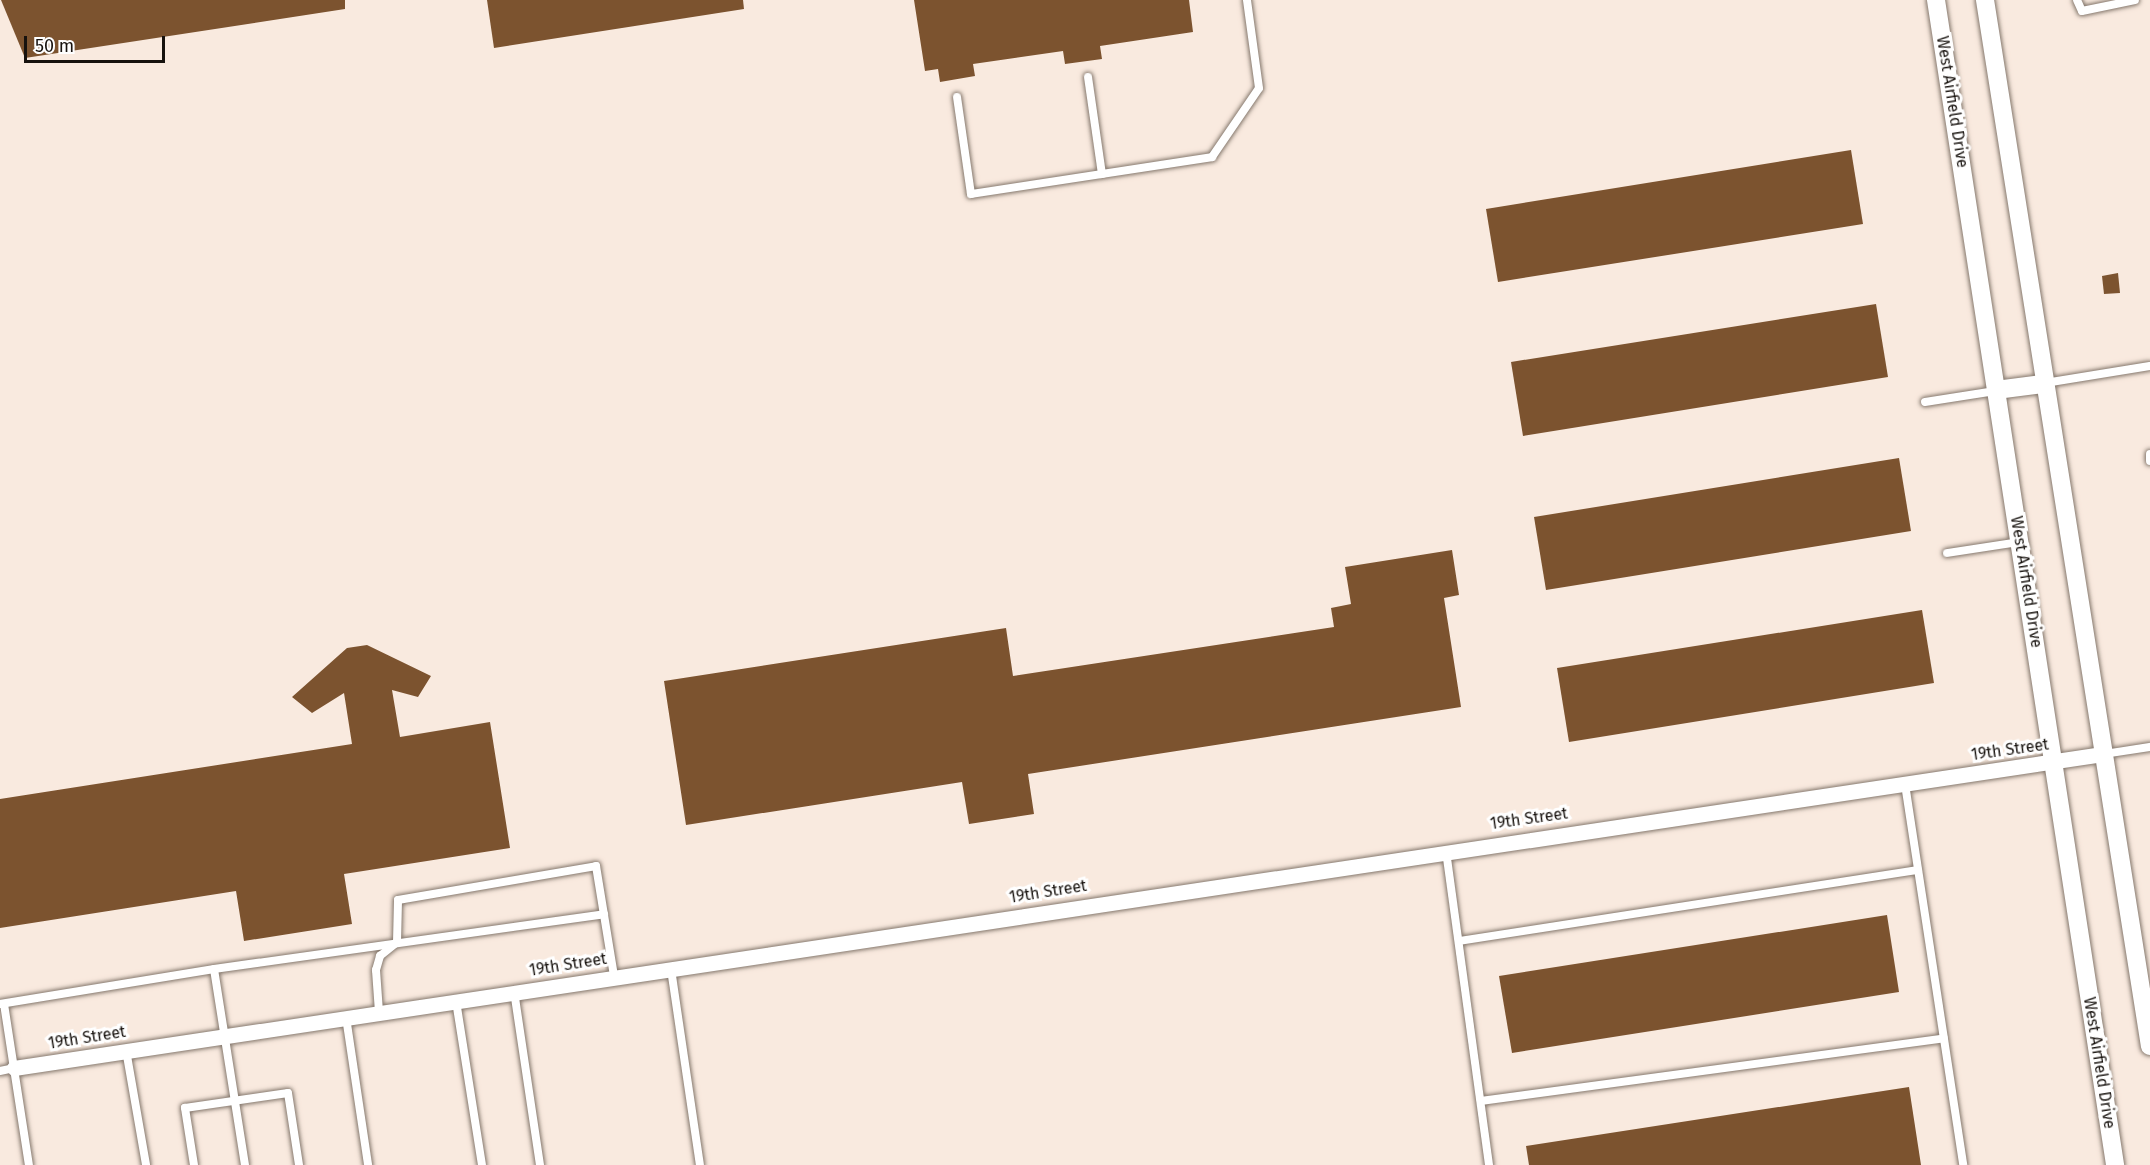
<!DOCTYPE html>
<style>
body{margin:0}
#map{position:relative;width:2150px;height:1165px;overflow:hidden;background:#f9eadf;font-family:"Fira Sans",sans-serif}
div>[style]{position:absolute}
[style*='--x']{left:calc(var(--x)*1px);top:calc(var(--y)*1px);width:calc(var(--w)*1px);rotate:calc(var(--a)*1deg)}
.building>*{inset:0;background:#7c532f}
.roads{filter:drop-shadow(0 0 2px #85786d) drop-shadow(0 0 2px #85786d)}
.service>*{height:8px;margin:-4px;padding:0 4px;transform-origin:4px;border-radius:4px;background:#fff}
.minor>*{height:15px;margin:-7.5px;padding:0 7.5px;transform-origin:7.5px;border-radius:7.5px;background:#fff}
.tertiary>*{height:18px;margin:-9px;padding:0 9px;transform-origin:9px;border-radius:9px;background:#fff}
span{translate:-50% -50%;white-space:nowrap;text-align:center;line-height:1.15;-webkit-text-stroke:6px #fff;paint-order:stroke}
.street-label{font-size:16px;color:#17120e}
.scale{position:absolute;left:24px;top:36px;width:141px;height:27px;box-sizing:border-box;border:3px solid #17120e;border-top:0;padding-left:8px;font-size:18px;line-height:21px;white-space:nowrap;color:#17120e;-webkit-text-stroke:4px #fff;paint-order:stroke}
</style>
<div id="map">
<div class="building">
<div style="clip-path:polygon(1px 0,345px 0,345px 9px,25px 58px)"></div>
<div style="clip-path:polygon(487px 0,743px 0,744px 9px,494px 48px)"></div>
<div style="clip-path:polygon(914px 0,1189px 0,1193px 32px,1100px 46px,1102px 59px,1065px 64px,1063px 51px,973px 64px,975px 76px,940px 82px,938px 69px,925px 71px)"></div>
<div style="clip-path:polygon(1851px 150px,1863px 224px,1498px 282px,1486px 209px)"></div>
<div style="clip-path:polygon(2118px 273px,2120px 293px,2104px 294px,2102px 276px)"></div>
<div style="clip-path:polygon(1876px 304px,1888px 377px,1523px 436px,1511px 362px)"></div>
<div style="clip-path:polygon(1899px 458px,1911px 531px,1546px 590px,1534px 517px)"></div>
<div style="clip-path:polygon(1452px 550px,1459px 595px,1444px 598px,1461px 707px,1028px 774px,1034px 814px,969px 824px,962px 782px,686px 825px,664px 681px,1006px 628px,1013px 676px,1334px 627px,1331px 608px,1351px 604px,1345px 567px)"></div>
<div style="clip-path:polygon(1922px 610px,1934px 683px,1569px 742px,1557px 668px)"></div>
<div style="clip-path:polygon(367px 645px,431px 676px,418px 697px,392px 690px,400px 737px,490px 722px,510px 848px,344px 874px,352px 924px,244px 941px,236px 891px,0 928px,0 799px,352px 744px,344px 693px,312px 713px,292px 697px,347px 648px)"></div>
<div style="clip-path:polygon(1887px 915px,1899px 992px,1512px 1053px,1499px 976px)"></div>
<div style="clip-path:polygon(1909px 1087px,1921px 1165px,1529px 1165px,1526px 1146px)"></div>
</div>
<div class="roads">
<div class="service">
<div style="--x:2077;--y:0;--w:12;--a:66"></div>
<div style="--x:2082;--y:11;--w:54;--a:-11.7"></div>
<div style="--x:1088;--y:77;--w:98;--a:81.8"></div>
<div style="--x:957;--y:97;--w:98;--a:81.8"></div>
<div style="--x:971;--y:194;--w:244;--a:-8.7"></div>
<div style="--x:1212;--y:157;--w:83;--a:-55.7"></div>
<div style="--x:1259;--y:88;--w:89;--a:-97.8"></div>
<div style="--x:2045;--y:383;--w:106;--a:-9.2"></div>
<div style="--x:1925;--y:402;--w:71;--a:-8.9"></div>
<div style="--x:2150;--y:454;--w:7;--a:90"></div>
<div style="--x:1947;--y:553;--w:73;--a:-8.7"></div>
<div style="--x:2104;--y:754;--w:47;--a:-8.7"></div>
<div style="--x:1905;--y:784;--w:385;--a:81.3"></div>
<div style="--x:1446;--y:851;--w:317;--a:82.2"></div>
<div style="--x:1459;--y:941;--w:464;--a:-8.8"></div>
<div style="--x:671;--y:969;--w:198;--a:81.6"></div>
<div style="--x:514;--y:991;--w:176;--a:81.5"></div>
<div style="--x:456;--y:1001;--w:166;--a:81"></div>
<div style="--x:0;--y:1004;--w:217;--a:-9.3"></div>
<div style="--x:4;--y:1004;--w:163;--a:81.2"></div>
<div style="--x:379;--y:1012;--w:42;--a:-94.1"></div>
<div style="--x:376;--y:970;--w:15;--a:-74"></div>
<div style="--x:380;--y:956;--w:22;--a:-39"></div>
<div style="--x:397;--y:942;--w:42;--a:-88.6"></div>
<div style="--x:398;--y:900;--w:201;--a:-9.7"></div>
<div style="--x:596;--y:866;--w:111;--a:80.7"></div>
<div style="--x:346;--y:1017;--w:150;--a:81.5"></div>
<div style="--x:126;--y:1050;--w:117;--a:80.1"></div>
<div style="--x:0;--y:1071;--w:14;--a:-12"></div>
<div style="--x:1481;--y:1101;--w:467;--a:-7.7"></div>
<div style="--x:194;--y:1165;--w:58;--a:-99"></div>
<div style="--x:185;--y:1108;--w:104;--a:-8.3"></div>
<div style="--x:288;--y:1093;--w:73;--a:81.3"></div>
<div style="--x:245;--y:1165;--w:198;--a:-99"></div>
<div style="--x:214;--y:969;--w:394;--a:-8"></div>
</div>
<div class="minor">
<div style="--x:14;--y:1068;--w:2112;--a:-8.55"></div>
</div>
<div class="tertiary">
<div style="--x:1936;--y:0;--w:1179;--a:81.26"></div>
<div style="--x:1985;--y:0;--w:1059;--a:81.04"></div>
<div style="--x:1996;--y:390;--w:47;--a:-7.3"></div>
</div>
</div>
<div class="street-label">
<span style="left:1952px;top:102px;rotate:81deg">West Airfield Drive</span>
<span style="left:2026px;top:582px;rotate:81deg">West Airfield Drive</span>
<span style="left:2010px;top:750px;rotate:-8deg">19th Street</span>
<span style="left:1529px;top:819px;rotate:-8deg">19th Street</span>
<span style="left:1048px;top:892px;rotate:-9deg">19th Street</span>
<span style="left:568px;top:965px;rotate:-9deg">19th Street</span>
<span style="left:87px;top:1038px;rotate:-9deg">19th Street</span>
<span style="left:2099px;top:1063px;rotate:81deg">West Airfield Drive</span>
</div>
<div class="scale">50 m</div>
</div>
